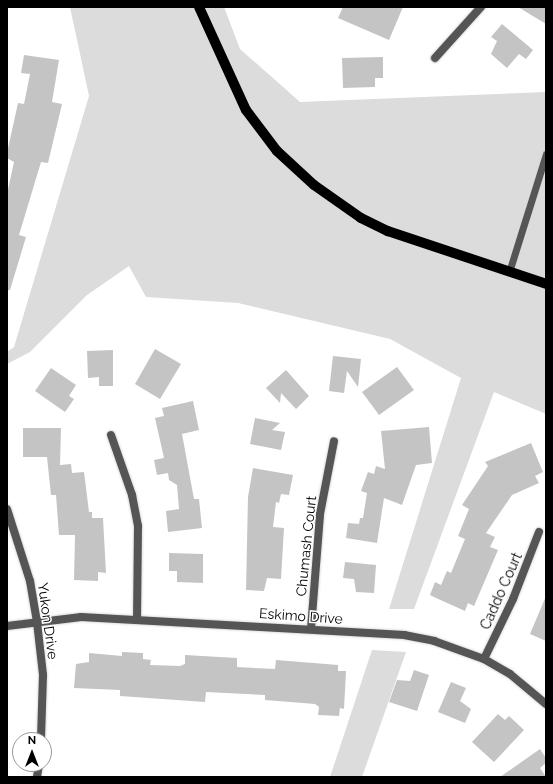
<!DOCTYPE html>
<style>
body{margin:0}
#map{position:relative;width:553px;height:784px;overflow:hidden;background:#fff;font-family:Raleway,sans-serif}
div>[style]{position:absolute}
[style*='--x']{left:calc(var(--x)*1px);top:calc(var(--y)*1px);width:calc(var(--w)*1px);rotate:calc(var(--a)*1deg)}
.green>*{inset:0;background:#dcdcdc}
.building>*{inset:0;background:#c4c4c4}
.roads{filter:drop-shadow(0 0 1px #dbdbdb) drop-shadow(0 0 1px #dbdbdb)}
.service>*{height:7px;margin:-3.5px;padding:0 3.5px;transform-origin:3.5px;border-radius:3.5px;background:#555}
.minor>*{height:8px;margin:-4px;padding:0 4px;transform-origin:4px;border-radius:4px;background:#555}
.primary>*{height:10px;margin:-5px;padding:0 5px;transform-origin:5px;border-radius:5px;background:#000}
span{translate:-50% -50%;white-space:nowrap;text-align:center;line-height:1.15;-webkit-text-stroke:3px #fff;paint-order:stroke}
.street-label{font-size:14px;color:#000}
.frame{position:absolute;inset:0;border:8px solid #000;pointer-events:none}
.north{position:absolute;left:12px;top:732px;width:40px;height:40px;box-sizing:border-box;background:#fff;border:1px solid #999;border-radius:50%;rotate:0deg;font-size:11px;font-weight:700;line-height:16px;text-align:center;color:#000}
.north::after{content:'';display:block;margin:auto;width:14px;height:18px;background:#000;clip-path:polygon(50% 0,100% 100%,50% 72%,0 100%)}
</style>
<div id="map">
<div class="green">
<div style="clip-path:polygon(70px 7px,224px 7px,240px 49px,300px 102px,546px 92px,546px 414px,494px 392px,414px 609px,389px 609px,461px 378px,390px 339px,238px 303px,146px 297px,129px 266px,87px 295px,30px 352px,7px 364px,7px 352px,14px 347px,89px 96px)"></div>
<div style="clip-path:polygon(372px 650px,406px 652px,362px 777px,330px 777px)"></div>
</div>
<div class="building">
<div style="clip-path:polygon(343px 7px,403px 7px,389px 40px,338px 18px)"></div>
<div style="clip-path:polygon(518px 7px,546px 7px,546px 24px)"></div>
<div style="clip-path:polygon(502px 24px,533px 50px,526px 59px,519px 54px,507px 68px,491px 54px,497px 41px,491px 37px)"></div>
<div style="clip-path:polygon(24px 55px,59px 60px,52px 102px,62px 104px,48px 163px,41px 162px,19px 235px,26px 237px,10px 290px,7px 290px,7px 194px,14px 162px,7px 158px,7px 153px,18px 103px,24px 104px,30px 74px,21px 73px)"></div>
<div style="clip-path:polygon(383px 57px,383px 78px,375px 78px,375px 87px,343px 88px,342px 58px)"></div>
<div style="clip-path:polygon(155px 349px,181px 364px,160px 399px,135px 384px)"></div>
<div style="clip-path:polygon(113px 350px,113px 386px,99px 386px,99px 377px,88px 378px,87px 351px)"></div>
<div style="clip-path:polygon(333px 356px,361px 359px,358px 387px,347px 371px,344px 393px,329px 391px)"></div>
<div style="clip-path:polygon(397px 367px,414px 390px,379px 415px,362px 392px)"></div>
<div style="clip-path:polygon(51px 368px,76px 385px,69px 396px,74px 399px,65px 412px,35px 391px)"></div>
<div style="clip-path:polygon(286px 370px,309px 396px,296px 409px,281px 393px,280px 403px,266px 388px)"></div>
<div style="clip-path:polygon(193px 401px,199px 430px,182px 434px,194px 499px,199px 499px,202px 528px,168px 532px,166px 511px,179px 509px,177px 485px,169px 480px,168px 473px,157px 475px,154px 460px,164px 458px,155px 418px,164px 416px,162px 408px)"></div>
<div style="clip-path:polygon(255px 418px,280px 423px,272px 430px,285px 432px,281px 450px,250px 444px)"></div>
<div style="clip-path:polygon(429px 427px,432px 463px,416px 465px,402px 505px,384px 498px,377px 543px,346px 538px,348px 523px,359px 524px,360px 518px,363px 518px,367px 493px,361px 491px,368px 472px,374px 474px,376px 466px,385px 469px,381px 431px)"></div>
<div style="clip-path:polygon(23px 428px,61px 428px,60px 465px,71px 464px,72px 473px,84px 472px,89px 512px,92px 512px,92px 518px,103px 518px,106px 573px,98px 572px,98px 581px,74px 580px,75px 535px,59px 535px,56px 495px,51px 495px,47px 457px,23px 457px)"></div>
<div style="clip-path:polygon(531px 443px,543px 472px,535px 476px,539px 483px,512px 495px,486px 533px,495px 537px,490px 547px,498px 550px,474px 606px,468px 603px,465px 611px,436px 598px,430px 595px,435px 582px,441px 585px,447px 571px,451px 573px,465px 539px,458px 536px,469px 509px,462px 505px,488px 466px,485px 462px)"></div>
<div style="clip-path:polygon(253px 468px,293px 475px,289px 495px,281px 494px,279px 503px,276px 502px,273px 527px,284px 528px,281px 579px,267px 578px,264px 591px,246px 590px,248px 497px)"></div>
<div style="clip-path:polygon(169px 553px,203px 554px,203px 583px,177px 582px,177px 571px,169px 571px)"></div>
<div style="clip-path:polygon(345px 562px,376px 565px,374px 593px,356px 592px,354px 579px,343px 578px)"></div>
<div style="clip-path:polygon(546px 596px,546px 641px,530px 634px)"></div>
<div style="clip-path:polygon(122px 652px,143px 653px,143px 659px,151px 660px,150px 665px,180px 666px,185px 664px,185px 655px,237px 658px,237px 667px,275px 669px,276px 660px,338px 665px,338px 671px,346px 671px,344px 709px,340px 708px,339px 716px,318px 715px,319px 707px,315px 704px,265px 700px,265px 695px,206px 692px,205px 702px,120px 696px,120px 690px,74px 688px,76px 664px,89px 662px,89px 653px,122px 656px)"></div>
<div style="clip-path:polygon(414px 670px,429px 675px,417px 711px,389px 702px,397px 680px,410px 681px)"></div>
<div style="clip-path:polygon(451px 682px,466px 688px,460px 701px,471px 709px,465px 723px,438px 712px)"></div>
<div style="clip-path:polygon(498px 714px,505px 720px,509px 716px,524px 730px,494px 762px,472px 742px)"></div>
<div style="clip-path:polygon(540px 749px,546px 758px,546px 763px,540px 768px,546px 777px,500px 777px)"></div>
</div>
<div class="roads">
<div class="service">
<div style="--x:509;--y:272;--w:124;--a:-72.6"></div>
</div>
<div class="minor">
<div style="--x:435;--y:58;--w:69;--a:-48"></div>
<div style="--x:111;--y:435;--w:64;--a:70.7"></div>
<div style="--x:132;--y:495;--w:32;--a:79"></div>
<div style="--x:138;--y:526;--w:93;--a:90.6"></div>
<div style="--x:7;--y:509;--w:76;--a:72.3"></div>
<div style="--x:30;--y:581;--w:42;--a:80.3"></div>
<div style="--x:37;--y:622;--w:53;--a:83.5"></div>
<div style="--x:43;--y:675;--w:65;--a:91.8"></div>
<div style="--x:7;--y:626;--w:75;--a:-6.9"></div>
<div style="--x:81;--y:617;--w:324;--a:3.2"></div>
<div style="--x:404;--y:635;--w:31;--a:11"></div>
<div style="--x:434;--y:641;--w:53;--a:19.8"></div>
<div style="--x:484;--y:659;--w:30;--a:30"></div>
<div style="--x:510;--y:674;--w:47;--a:39.8"></div>
<div style="--x:311;--y:629;--w:115;--a:-85.5"></div>
<div style="--x:320;--y:514;--w:74;--a:-79.1"></div>
<div style="--x:484;--y:659;--w:67;--a:-64.2"></div>
<div style="--x:513;--y:599;--w:72;--a:-68.8"></div>
<div style="--x:37;--y:777;--w:13;--a:-81"></div>
</div>
<div class="primary">
<div style="--x:199;--y:7;--w:113;--a:65.5"></div>
<div style="--x:246;--y:110;--w:51;--a:52.9"></div>
<div style="--x:277;--y:151;--w:50;--a:42.6"></div>
<div style="--x:314;--y:185;--w:57;--a:35.1"></div>
<div style="--x:361;--y:218;--w:30;--a:26"></div>
<div style="--x:388;--y:231;--w:167;--a:18.5"></div>
</div>
</div>
<div class="street-label">
<span style="left:306px;top:546px;rotate:-84deg">Chumash Court</span>
<span style="left:501px;top:591px;rotate:-66deg">Caddo Court</span>
<span style="left:301px;top:616px;rotate:4deg">Eskimo Drive</span>
<span style="left:48px;top:621px;rotate:82deg">Yukon Drive</span>
</div>
<div class="frame"></div>
<div class="north">N</div>
</div>
